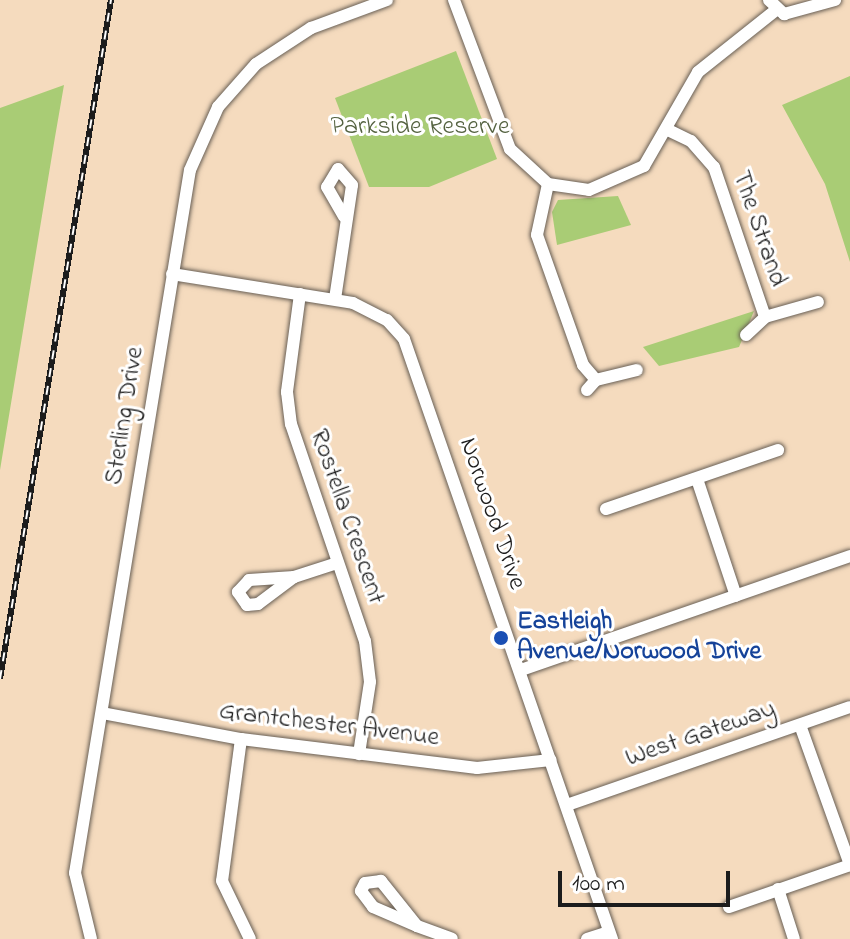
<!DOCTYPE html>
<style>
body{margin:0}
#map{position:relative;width:850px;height:939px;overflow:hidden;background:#f5dbbe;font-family:"Indie Flower",sans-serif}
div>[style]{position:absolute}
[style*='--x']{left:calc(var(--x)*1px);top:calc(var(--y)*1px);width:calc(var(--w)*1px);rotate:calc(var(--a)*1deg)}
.green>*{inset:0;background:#a9cc75}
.roads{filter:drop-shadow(0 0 2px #685f55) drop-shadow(0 0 2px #685f55)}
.minor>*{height:12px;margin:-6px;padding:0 6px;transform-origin:6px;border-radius:6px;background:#fff}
.rail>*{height:6px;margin-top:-3px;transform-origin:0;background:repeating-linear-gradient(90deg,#fff 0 9px,#1c1c1c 0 18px);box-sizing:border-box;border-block:2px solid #1c1c1c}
.dots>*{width:22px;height:22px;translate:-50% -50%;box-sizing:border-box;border:4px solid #fff;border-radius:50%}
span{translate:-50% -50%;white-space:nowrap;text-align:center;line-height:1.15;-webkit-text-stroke:6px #fff;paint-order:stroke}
.park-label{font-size:26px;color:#546240}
.street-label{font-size:26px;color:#1c1c1c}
.transit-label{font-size:26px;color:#164399;font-weight:700}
.left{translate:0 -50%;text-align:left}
.scale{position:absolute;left:558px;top:871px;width:172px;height:36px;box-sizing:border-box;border:4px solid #1c1c1c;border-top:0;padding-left:10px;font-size:24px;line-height:28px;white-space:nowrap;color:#1c1c1c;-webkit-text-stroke:6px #fff;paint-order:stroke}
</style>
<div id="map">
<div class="green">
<div style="clip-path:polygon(456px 51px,497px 159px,429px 187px,369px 187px,335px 98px)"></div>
<div style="clip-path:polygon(850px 76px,850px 262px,825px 184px,782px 105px)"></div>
<div style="clip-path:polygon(64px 85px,55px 137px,0 470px,0 108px)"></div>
<div style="clip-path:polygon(618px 196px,631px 225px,557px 245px,552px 212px,558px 200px)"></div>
<div style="clip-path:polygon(754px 311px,739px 347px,659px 366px,643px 347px)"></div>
</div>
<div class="roads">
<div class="minor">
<div style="--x:454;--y:0;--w:159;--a:69.4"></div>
<div style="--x:510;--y:149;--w:52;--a:42.6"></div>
<div style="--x:548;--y:184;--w:41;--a:8.3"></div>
<div style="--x:589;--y:190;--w:60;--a:-23.6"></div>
<div style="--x:644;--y:166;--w:108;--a:-60.1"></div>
<div style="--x:698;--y:72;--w:100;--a:-38.5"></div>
<div style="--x:769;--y:0;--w:21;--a:43"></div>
<div style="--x:784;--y:14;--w:53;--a:-15.4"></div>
<div style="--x:668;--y:130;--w:25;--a:26"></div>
<div style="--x:691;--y:141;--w:35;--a:49"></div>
<div style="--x:714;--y:167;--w:158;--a:71.2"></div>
<div style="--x:548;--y:184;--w:52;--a:102.2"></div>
<div style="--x:537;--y:235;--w:138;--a:70.5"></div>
<div style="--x:583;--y:365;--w:20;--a:49"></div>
<div style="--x:172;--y:274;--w:183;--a:9.1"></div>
<div style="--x:353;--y:303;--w:38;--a:27"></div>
<div style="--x:387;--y:320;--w:25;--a:48"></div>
<div style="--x:404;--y:339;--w:635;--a:70.88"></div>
<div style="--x:300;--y:294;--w:99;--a:97.6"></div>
<div style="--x:287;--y:392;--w:32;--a:83"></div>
<div style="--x:291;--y:424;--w:229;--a:71.2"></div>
<div style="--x:365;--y:641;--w:41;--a:83"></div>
<div style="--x:370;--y:682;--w:73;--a:98.7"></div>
<div style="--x:335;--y:299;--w:115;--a:-81.5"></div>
<div style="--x:352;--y:185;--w:21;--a:-131"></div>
<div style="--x:338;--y:169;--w:21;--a:121"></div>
<div style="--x:327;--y:187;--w:34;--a:60"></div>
<div style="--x:746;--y:335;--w:26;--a:-43"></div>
<div style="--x:765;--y:317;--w:55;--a:-15.8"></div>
<div style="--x:587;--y:390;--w:13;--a:-48"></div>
<div style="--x:596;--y:380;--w:42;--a:-13.7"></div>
<div style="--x:697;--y:479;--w:123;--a:71.6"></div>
<div style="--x:606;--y:509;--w:182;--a:-18.9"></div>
<div style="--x:294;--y:577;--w:45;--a:143.1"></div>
<div style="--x:258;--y:604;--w:11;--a:175"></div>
<div style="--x:247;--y:605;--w:16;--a:-125"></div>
<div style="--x:238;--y:592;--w:16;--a:-47"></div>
<div style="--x:249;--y:580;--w:45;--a:-3.8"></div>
<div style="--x:294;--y:577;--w:45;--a:-18"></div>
<div style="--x:521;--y:670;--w:348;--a:-19.1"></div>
<div style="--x:102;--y:713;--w:141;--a:10.6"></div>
<div style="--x:241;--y:739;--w:238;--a:7"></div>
<div style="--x:477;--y:768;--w:74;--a:-6.2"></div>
<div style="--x:800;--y:725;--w:149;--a:70.3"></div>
<div style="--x:241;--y:739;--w:143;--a:97.6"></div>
<div style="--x:222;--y:881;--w:64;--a:64.2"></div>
<div style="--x:567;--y:805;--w:299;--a:-19.1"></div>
<div style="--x:778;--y:889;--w:52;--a:72.3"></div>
<div style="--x:729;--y:907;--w:128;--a:-19.1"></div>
<div style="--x:417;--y:926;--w:58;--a:-128.7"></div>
<div style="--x:381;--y:881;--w:16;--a:173"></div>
<div style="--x:365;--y:883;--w:9;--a:117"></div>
<div style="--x:361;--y:891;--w:20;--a:53"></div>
<div style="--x:373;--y:907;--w:48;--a:23.4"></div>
<div style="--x:417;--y:926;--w:37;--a:20"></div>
<div style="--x:91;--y:939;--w:68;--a:-103.6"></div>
<div style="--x:75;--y:873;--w:712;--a:-80.71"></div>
<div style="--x:190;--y:170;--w:69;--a:-66"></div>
<div style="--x:218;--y:107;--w:57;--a:-48.5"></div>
<div style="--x:256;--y:64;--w:66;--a:-33.2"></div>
<div style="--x:311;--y:28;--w:81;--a:-20.2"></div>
<div style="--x:587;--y:939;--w:23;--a:-18"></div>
</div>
</div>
<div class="rail">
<div style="--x:0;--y:679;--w:688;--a:-80.72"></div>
</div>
<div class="dots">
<div style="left:501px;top:638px;background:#1a4fb4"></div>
</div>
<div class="park-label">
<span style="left:420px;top:128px">Parkside Reserve</span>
</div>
<div class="street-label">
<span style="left:758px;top:229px;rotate:71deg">The Strand</span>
<span style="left:126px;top:416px;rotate:-81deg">Sterling Drive</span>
<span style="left:491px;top:514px;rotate:71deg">Norwood Drive</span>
<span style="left:346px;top:517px;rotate:71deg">Rostella Crescent</span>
<span style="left:329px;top:726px;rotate:7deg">Grantchester Avenue</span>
<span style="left:701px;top:735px;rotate:-19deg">West Gateway</span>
</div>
<div class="transit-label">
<span class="left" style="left:517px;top:638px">Eastleigh<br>Avenue/Norwood Drive</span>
</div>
<div class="scale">100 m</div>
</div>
